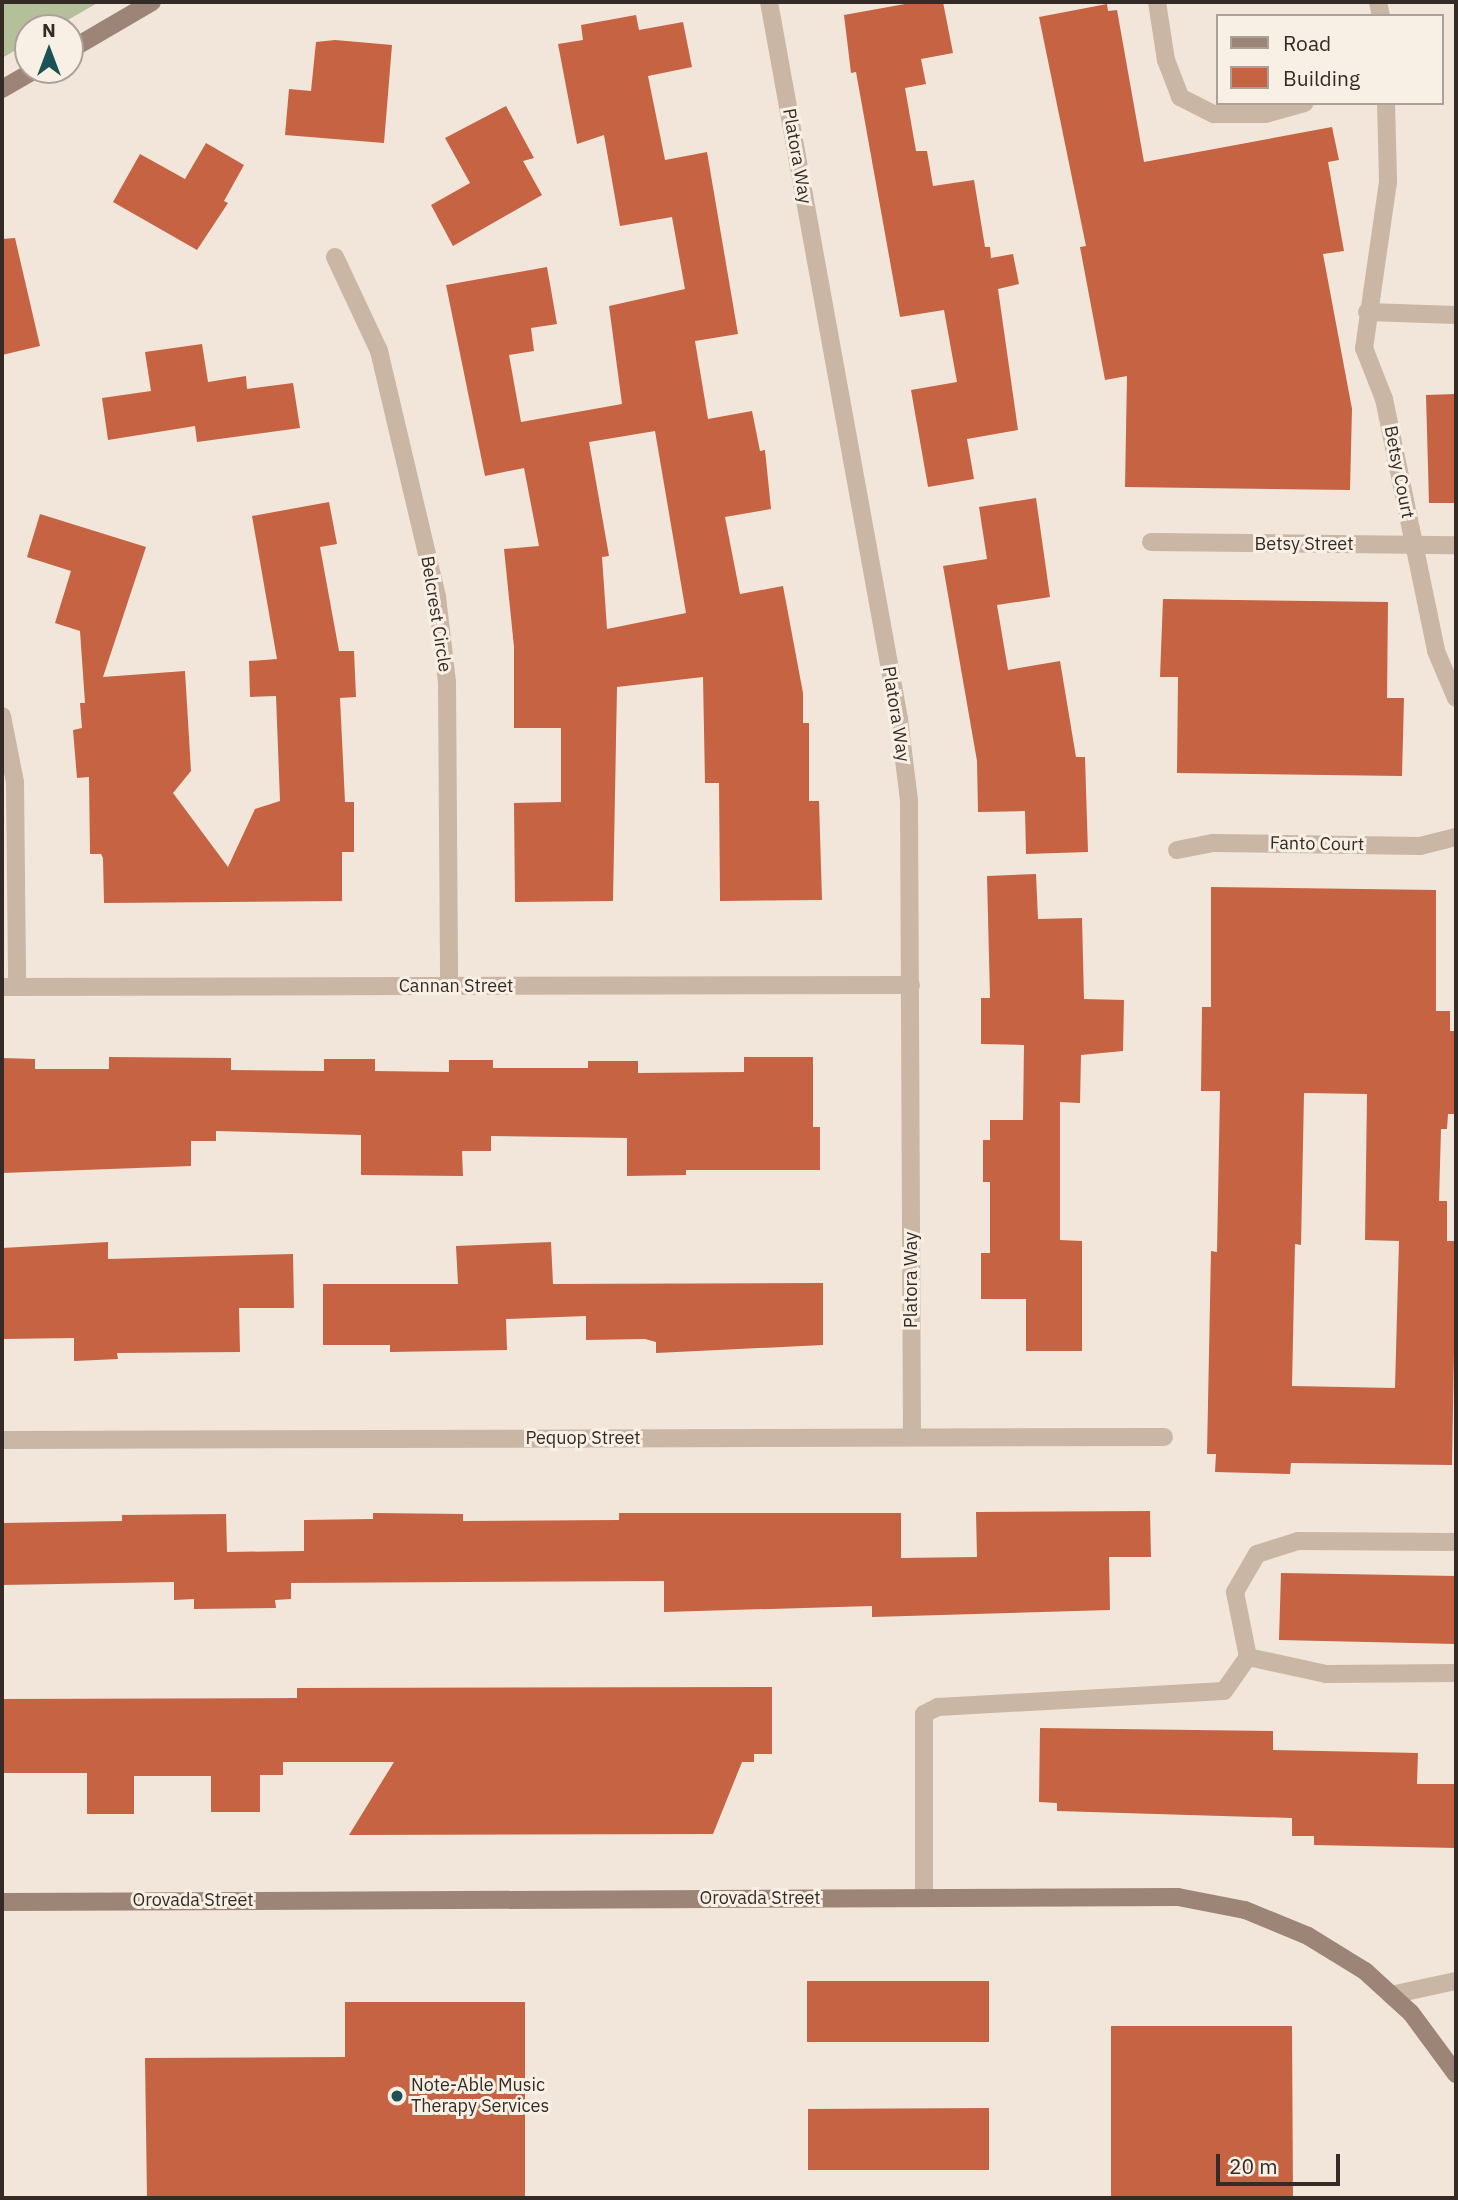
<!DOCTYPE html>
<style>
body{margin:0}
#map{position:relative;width:1458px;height:2200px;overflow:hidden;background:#f1e6d9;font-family:"IBM Plex Sans",sans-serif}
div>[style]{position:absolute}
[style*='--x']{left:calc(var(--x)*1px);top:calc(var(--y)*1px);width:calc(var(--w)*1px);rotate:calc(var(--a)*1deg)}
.green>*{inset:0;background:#b3c099}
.building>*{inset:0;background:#c56343}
.lane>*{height:18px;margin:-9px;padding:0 9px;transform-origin:9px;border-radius:9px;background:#c9b6a5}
.street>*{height:18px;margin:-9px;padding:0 9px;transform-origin:9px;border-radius:9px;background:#c9b6a5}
.secondary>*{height:18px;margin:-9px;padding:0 9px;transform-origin:9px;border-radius:9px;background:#9c8577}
.dots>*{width:19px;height:19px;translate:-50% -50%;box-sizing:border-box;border:4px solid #f9f0e5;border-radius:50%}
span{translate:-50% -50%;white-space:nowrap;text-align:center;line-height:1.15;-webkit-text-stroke:6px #f9f0e5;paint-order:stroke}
.street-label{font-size:18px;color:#352b26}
.poi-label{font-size:18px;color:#352b26}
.left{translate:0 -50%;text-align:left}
.frame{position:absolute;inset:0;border:4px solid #352b26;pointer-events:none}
.legend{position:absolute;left:1216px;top:14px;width:228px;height:91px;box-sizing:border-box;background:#f9f0e5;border:2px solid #aba199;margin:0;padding:9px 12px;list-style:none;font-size:21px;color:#352b26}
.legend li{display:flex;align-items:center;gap:14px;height:35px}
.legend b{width:35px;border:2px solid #aba199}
.north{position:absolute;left:14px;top:14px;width:70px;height:70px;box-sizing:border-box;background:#f9f0e5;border:2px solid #aba199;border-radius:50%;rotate:0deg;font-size:19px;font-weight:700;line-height:28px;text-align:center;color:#352b26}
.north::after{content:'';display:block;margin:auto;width:24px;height:32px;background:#1c5256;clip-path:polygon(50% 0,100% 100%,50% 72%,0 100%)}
.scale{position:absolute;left:1216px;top:2154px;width:124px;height:32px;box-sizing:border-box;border:4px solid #352b26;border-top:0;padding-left:9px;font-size:21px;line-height:24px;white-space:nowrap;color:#352b26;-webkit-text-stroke:5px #f9f0e5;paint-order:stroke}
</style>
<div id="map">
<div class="green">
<div style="clip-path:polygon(2px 2px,99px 2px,54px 28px,28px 28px,28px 43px,2px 58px)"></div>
</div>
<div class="building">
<div style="clip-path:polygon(916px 2px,943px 2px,953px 53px,921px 59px,926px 84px,905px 88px,916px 151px,927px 151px,933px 186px,974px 180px,985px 247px,990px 247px,991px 258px,1013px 254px,1019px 284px,998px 289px,1018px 430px,967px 439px,974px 479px,928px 487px,911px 390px,957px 382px,944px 310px,900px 317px,856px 72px,851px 73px,844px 15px)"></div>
<div style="clip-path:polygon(1107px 4px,1108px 11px,1117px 10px,1144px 162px,1332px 127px,1339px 160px,1328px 162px,1344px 251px,1323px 254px,1352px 409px,1350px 490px,1125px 487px,1127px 376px,1105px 380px,1080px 247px,1086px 246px,1039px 17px)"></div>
<div style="clip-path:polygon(evenodd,636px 15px,639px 30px,683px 22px,692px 67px,648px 76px,665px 160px,707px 152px,738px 334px,695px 341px,708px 419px,752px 411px,760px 451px,765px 450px,771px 509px,725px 517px,740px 594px,783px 586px,803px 693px,803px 723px,809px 723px,809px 801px,819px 801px,822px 900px,720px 901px,719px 783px,705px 783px,703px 677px,617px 687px,613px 901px,515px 902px,514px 803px,561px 802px,561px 728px,514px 728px,514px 647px,504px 549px,539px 546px,524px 468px,485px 476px,446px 285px,547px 267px,557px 324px,531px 328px,534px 351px,509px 355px,521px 422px,622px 404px,609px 306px,685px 289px,672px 217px,620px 226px,604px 135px,577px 144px,558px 44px,583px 40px,581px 25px,636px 15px,655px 431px,686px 613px,607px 629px,602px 557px,609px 556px,589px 442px,655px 431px)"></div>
<div style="clip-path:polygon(335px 40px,392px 45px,384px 143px,285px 135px,289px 89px,311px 91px,316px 42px)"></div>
<div style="clip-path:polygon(506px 106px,534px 158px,523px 161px,542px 195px,453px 246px,431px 205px,470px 183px,445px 138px)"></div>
<div style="clip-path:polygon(206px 143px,244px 165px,224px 201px,228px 203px,197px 250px,113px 202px,140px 154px,185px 179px)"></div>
<div style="clip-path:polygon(15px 238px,40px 346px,2px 355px,2px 239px)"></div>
<div style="clip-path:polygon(202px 344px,208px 382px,246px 376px,247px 389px,293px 383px,300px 428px,197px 442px,195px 426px,108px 440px,102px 398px,151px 391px,145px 352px)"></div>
<div style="clip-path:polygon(1456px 394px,1456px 503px,1429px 503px,1426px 395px)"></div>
<div style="clip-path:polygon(1036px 498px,1050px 597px,997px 605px,1008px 670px,1060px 661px,1076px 757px,1085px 757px,1088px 852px,1026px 854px,1025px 811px,978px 812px,977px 761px,943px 566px,987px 559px,979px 507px)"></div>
<div style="clip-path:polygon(329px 502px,337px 544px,320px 547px,339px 651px,354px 651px,356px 697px,340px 698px,345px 802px,354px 802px,354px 852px,342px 852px,342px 901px,104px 903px,103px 858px,101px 854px,90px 854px,89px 777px,77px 778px,73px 730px,82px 728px,80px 703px,85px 703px,80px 631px,55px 623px,71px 571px,27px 557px,40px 514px,146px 547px,103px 677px,185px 671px,191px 771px,173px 793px,228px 867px,255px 809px,280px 801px,276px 696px,250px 697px,249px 661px,277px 659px,252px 516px)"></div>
<div style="clip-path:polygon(1163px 599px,1388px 602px,1387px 698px,1404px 698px,1402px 776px,1177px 773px,1178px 677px,1160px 677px)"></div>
<div style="clip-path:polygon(1036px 874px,1038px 919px,1082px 918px,1084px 999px,1124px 1000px,1123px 1051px,1081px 1055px,1080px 1103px,1060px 1102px,1060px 1240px,1082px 1241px,1082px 1351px,1026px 1351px,1026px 1299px,981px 1299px,981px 1253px,990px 1253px,990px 1182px,983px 1182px,983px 1140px,990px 1140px,990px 1120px,1023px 1120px,1024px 1045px,981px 1044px,981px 998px,990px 998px,987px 876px)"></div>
<div style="clip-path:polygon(evenodd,1211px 887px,1436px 890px,1436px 1011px,1450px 1011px,1450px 1031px,1456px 1031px,1455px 1114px,1448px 1114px,1447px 1129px,1441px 1129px,1439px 1201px,1447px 1201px,1447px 1241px,1456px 1241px,1452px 1465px,1291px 1463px,1290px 1474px,1215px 1472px,1216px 1454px,1207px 1454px,1211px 1251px,1217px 1252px,1220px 1091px,1201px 1091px,1202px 1007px,1211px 1007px,1211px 887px,1304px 1093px,1367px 1094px,1365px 1240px,1399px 1241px,1395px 1388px,1292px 1386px,1295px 1244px,1301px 1245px,1304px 1093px)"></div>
<div style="clip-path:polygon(109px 1057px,231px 1058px,231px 1070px,324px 1071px,324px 1059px,375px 1059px,375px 1071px,449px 1072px,449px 1060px,493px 1060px,493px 1068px,588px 1068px,588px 1061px,638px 1061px,638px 1073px,744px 1072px,744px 1057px,813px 1057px,813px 1127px,820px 1127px,820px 1170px,686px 1170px,686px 1175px,627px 1176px,627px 1138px,491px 1136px,491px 1151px,462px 1151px,463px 1176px,361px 1175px,361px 1135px,216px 1131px,216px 1141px,191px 1141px,191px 1166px,2px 1173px,2px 1058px,35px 1059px,35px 1069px,109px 1069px)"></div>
<div style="clip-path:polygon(108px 1242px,108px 1259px,293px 1254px,294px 1308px,239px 1308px,240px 1352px,117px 1353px,118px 1359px,74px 1361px,74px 1338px,2px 1339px,2px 1248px)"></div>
<div style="clip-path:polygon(551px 1242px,553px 1284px,823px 1283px,823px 1345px,656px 1353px,656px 1342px,645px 1339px,586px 1340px,586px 1316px,506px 1319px,507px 1350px,390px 1352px,390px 1345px,323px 1345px,323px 1284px,458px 1284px,456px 1246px)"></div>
<div style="clip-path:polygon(1150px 1511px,1151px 1557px,1109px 1557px,1110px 1610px,872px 1617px,872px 1606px,664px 1612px,664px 1581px,291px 1583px,291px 1599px,275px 1600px,276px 1608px,194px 1609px,194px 1599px,174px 1600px,174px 1582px,2px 1585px,2px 1523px,122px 1521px,122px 1515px,226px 1514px,227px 1552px,304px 1551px,304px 1520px,373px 1519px,373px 1513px,463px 1514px,463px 1521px,619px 1520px,619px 1513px,901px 1513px,901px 1558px,977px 1557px,976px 1512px)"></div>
<div style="clip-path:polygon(1281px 1573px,1456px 1576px,1456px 1644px,1279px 1640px)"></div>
<div style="clip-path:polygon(772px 1687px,772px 1754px,754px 1754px,754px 1762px,742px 1762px,713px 1834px,349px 1835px,394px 1762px,283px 1762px,283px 1775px,260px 1775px,260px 1812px,211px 1812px,211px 1776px,134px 1776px,134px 1814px,87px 1814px,87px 1773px,2px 1773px,2px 1699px,297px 1698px,297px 1688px)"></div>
<div style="clip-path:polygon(1040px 1728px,1273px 1731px,1273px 1750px,1418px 1753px,1417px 1784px,1456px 1784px,1456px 1848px,1314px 1845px,1314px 1836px,1292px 1836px,1292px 1818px,1057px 1811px,1057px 1803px,1039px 1802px)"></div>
<div style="clip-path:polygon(807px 1981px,989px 1981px,989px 2042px,807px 2042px)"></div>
<div style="clip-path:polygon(345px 2002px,525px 2002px,525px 2198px,147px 2198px,145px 2058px,345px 2057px)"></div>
<div style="clip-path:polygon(1111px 2026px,1292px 2026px,1293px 2198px,1111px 2198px)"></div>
<div style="clip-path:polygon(989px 2108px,989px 2170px,808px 2170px,808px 2109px)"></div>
</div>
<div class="lane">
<div style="--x:1157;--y:2;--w:59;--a:81.2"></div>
<div style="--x:1166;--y:60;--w:40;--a:69"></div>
<div style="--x:1180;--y:97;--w:38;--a:27"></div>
<div style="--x:1214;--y:114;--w:51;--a:0"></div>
<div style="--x:1265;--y:114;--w:41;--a:-15.4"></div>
<div style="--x:1378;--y:2;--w:14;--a:78"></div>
<div style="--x:1386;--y:103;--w:79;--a:88.5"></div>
<div style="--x:1388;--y:182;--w:168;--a:98.2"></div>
<div style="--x:1364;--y:348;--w:55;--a:68.6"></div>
<div style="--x:1384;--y:399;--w:257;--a:78.3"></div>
<div style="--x:1436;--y:651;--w:51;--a:66.9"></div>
<div style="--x:1367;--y:312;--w:89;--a:1.9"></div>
<div style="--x:1151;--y:542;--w:305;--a:0.6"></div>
<div style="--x:1177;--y:850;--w:37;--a:-11"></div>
<div style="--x:1213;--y:843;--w:207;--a:0.8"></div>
<div style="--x:1420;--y:846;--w:37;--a:-14"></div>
<div style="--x:1456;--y:1542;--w:158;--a:-179.6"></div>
<div style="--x:1298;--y:1541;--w:43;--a:162.4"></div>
<div style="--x:1257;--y:1554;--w:44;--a:120.1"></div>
<div style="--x:1235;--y:1592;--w:66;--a:78.7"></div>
<div style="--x:1248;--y:1657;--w:80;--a:12.3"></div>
<div style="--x:1326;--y:1674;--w:130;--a:-0.4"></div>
<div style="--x:924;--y:1897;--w:183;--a:-90"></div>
<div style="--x:924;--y:1714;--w:16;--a:-27"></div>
<div style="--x:938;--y:1707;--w:286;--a:-3.2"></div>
<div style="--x:1224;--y:1691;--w:42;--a:-54.8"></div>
<div style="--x:1391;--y:1995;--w:66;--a:-12.2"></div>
</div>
<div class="street">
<div style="--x:769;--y:2;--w:729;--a:79.72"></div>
<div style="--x:899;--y:719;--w:83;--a:83"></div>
<div style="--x:909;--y:801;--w:636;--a:89.73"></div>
<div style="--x:335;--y:257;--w:104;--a:64.9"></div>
<div style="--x:379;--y:351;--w:253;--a:76.7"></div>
<div style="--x:437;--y:597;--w:86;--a:83.3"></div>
<div style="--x:447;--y:682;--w:304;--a:89.6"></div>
<div style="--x:2;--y:716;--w:67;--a:78.9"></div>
<div style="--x:15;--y:782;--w:205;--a:89.4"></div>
<div style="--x:2;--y:987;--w:909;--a:-0.13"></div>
<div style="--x:2;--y:1440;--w:1162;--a:-0.15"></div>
</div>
<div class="secondary">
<div style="--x:70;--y:50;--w:95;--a:-30.3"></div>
<div style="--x:2;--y:89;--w:38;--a:-30"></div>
<div style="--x:2;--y:1902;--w:1176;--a:-0.24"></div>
<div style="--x:1178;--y:1897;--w:68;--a:11"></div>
<div style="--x:1245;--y:1910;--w:68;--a:22.4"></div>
<div style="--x:1308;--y:1936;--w:67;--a:31.6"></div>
<div style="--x:1365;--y:1971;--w:62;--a:42.4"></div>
<div style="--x:1411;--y:2013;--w:76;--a:53.6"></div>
</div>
<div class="dots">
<div style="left:397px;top:2096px;background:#1c5256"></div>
</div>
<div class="street-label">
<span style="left:797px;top:156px;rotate:80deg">Platora Way</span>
<span style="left:1399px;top:472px;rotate:79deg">Betsy Court</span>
<span style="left:1304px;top:544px">Betsy Street</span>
<span style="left:436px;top:614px;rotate:81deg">Belcrest Circle</span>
<span style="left:896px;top:714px;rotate:81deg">Platora Way</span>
<span style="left:1317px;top:844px;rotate:1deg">Fanto Court</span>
<span style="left:456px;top:986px">Cannan Street</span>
<span style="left:911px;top:1280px;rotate:-90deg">Platora Way</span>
<span style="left:583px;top:1438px">Pequop Street</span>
<span style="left:760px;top:1898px">Orovada Street</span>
<span style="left:193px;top:1900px">Orovada Street</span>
</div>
<div class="poi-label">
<span class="left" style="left:411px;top:2096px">Note-Able Music<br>Therapy Services</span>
</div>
<div class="frame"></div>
<ul class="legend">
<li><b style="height:9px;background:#9c8577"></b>Road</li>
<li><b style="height:19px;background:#c56343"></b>Building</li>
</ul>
<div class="north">N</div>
<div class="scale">20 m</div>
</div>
